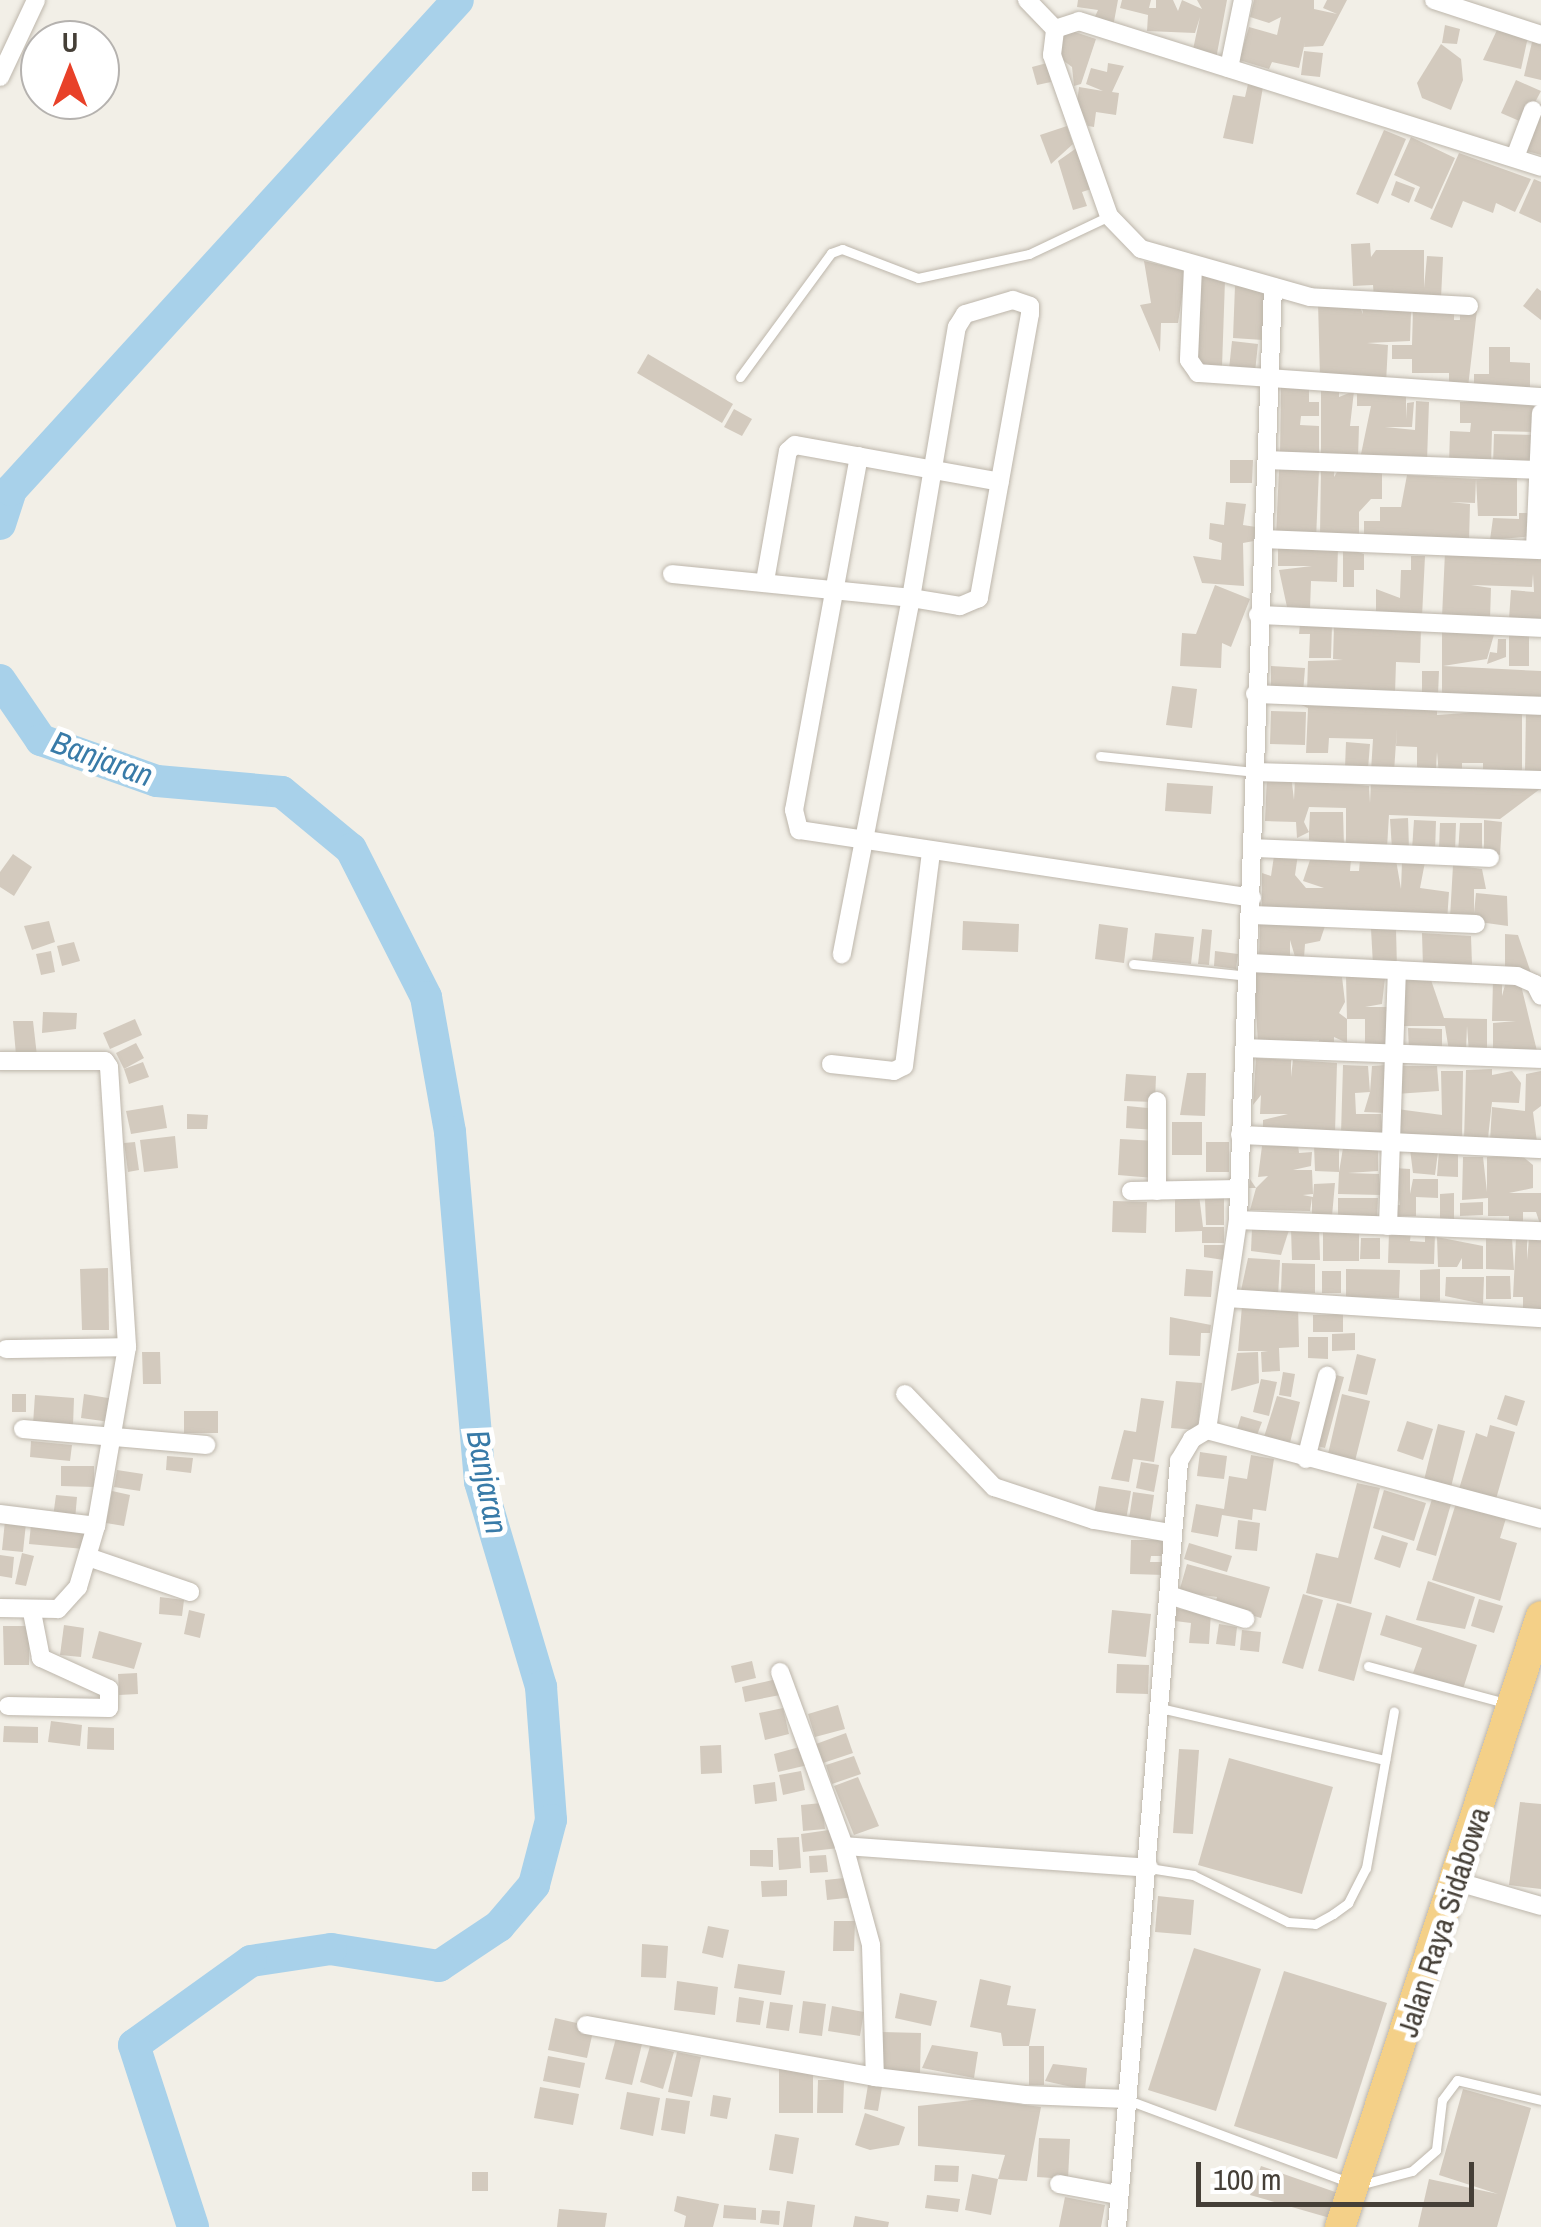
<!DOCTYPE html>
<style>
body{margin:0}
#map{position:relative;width:1541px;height:2227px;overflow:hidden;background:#f2efe7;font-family:"Archivo Narrow",sans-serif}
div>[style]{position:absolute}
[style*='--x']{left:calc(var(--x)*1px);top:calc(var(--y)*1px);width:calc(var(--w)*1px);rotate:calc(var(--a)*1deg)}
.river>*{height:32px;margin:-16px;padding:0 16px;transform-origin:16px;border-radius:16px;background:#a8d1ea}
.building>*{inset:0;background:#d3cabe}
.roads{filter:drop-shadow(0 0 2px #bdb6ab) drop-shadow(0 0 2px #bdb6ab)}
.service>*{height:9px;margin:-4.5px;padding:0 4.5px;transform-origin:4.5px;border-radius:4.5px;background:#fff}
.minor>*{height:18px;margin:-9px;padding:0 9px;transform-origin:9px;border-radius:9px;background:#fff}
.trunk>*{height:30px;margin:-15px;padding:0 15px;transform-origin:15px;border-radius:15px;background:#f4d088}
span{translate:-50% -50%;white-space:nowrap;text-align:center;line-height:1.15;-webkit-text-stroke:10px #fff;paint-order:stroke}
.street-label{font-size:30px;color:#453f37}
.water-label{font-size:32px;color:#397ba8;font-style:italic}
.north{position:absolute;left:20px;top:20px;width:100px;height:100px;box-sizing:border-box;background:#fff;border:2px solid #b5b2af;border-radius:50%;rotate:0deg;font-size:28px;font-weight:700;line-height:40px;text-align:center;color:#453f37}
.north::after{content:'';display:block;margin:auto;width:35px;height:45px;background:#e84129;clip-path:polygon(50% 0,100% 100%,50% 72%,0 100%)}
.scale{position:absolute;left:1196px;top:2162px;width:278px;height:45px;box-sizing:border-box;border:5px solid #453f37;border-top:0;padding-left:12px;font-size:30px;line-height:35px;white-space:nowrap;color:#453f37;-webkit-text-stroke:8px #fff;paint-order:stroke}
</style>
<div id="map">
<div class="river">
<div style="--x:0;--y:524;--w:36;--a:-72"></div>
<div style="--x:11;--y:490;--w:663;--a:-47.63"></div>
<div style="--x:0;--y:680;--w:73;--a:55.7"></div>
<div style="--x:41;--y:740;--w:123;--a:19.5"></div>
<div style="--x:157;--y:781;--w:125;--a:5"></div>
<div style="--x:282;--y:792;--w:89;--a:39.6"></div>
<div style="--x:351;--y:849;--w:166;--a:63.1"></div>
<div style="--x:426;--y:997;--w:137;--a:79.9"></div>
<div style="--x:450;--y:1132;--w:351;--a:85.1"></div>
<div style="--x:480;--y:1482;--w:214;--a:73.4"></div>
<div style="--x:541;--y:1687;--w:133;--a:85.7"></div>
<div style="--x:551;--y:1820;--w:67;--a:104.7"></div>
<div style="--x:534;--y:1885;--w:54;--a:130.5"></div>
<div style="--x:499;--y:1926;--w:72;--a:146.3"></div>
<div style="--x:439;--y:1966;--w:109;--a:-171.1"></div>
<div style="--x:331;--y:1949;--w:81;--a:171.5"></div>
<div style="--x:251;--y:1961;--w:144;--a:144.3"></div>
<div style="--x:134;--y:2045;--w:191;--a:72"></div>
</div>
<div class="building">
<div style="clip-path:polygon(1078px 0,1118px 0,1113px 27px,1093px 21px,1098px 10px,1077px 7px)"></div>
<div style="clip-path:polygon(1122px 0,1151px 0,1149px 8px,1156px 8px,1156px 0,1173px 0,1178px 11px,1182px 0,1202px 9px,1197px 0,1227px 0,1216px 59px,1192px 54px,1200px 17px,1195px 33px,1147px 31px,1148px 15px,1120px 8px)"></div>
<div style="clip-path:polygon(1254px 0,1314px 0,1314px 9px,1337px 14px,1323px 8px,1327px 0,1347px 0,1323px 46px,1304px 47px,1305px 42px,1299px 68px,1272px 62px,1269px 69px,1239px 60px,1249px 27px,1277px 35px,1281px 17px,1269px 23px,1250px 17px)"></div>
<div style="clip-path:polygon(1445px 25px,1460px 29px,1457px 44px,1442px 43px)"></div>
<div style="clip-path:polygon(1066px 29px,1096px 39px,1081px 84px,1074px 86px,1072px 67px,1056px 55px,1057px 34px)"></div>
<div style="clip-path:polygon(1497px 30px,1528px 37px,1521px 69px,1483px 60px)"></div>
<div style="clip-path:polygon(1533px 38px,1541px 40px,1541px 80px,1524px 76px)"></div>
<div style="clip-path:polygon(1441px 44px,1461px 59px,1463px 80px,1451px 110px,1422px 98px,1417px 83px)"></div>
<div style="clip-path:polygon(1304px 51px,1323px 53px,1320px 77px,1301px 75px)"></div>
<div style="clip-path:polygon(1047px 63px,1051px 82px,1037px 85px,1032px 67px)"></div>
<div style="clip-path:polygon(1108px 63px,1124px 66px,1112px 92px,1119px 93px,1116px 115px,1096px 112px,1094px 127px,1088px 126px,1077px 102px,1079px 87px,1103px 91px,1086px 84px,1091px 68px,1107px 72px)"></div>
<div style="clip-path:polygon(1516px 80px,1541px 91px,1524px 123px,1501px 113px)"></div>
<div style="clip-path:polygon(1248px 84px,1263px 87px,1253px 144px,1223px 138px,1233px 95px,1245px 97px)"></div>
<div style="clip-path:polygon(1540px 104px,1541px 104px,1541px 155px,1527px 151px)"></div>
<div style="clip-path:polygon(1067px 126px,1073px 144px,1051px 164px,1040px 135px)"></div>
<div style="clip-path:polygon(1384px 130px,1406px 139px,1378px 204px,1356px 194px)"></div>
<div style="clip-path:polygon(1411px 137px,1455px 158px,1432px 209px,1414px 201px,1420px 187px,1394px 175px)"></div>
<div style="clip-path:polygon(1078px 147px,1091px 189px,1082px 192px,1087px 206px,1073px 210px,1058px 161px)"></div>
<div style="clip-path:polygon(1459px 153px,1531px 179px,1515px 212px,1496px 203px,1493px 213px,1463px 201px,1452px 228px,1430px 219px)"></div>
<div style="clip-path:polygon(1534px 179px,1541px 182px,1541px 223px,1519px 213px)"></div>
<div style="clip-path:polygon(1396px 181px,1415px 188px,1409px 203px,1391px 195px)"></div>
<div style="clip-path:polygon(1370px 243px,1371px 257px,1376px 250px,1424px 250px,1424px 288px,1427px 256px,1443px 257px,1441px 298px,1374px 298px,1373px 285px,1353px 286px,1351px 244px)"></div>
<div style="clip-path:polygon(1144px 261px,1186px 271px,1178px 323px,1161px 323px,1160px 352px,1140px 305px,1151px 303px)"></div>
<div style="clip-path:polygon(1198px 271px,1225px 280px,1222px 367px,1195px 364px)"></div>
<div style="clip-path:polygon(1235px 286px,1265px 287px,1263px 340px,1233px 338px)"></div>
<div style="clip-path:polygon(1537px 288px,1541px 291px,1541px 320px,1523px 306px)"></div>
<div style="clip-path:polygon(1318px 302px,1359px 305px,1363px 314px,1362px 305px,1411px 312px,1410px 341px,1367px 343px,1388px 345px,1386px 383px,1320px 378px)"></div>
<div style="clip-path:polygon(1413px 309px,1454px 310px,1454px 320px,1460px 320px,1460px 310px,1477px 310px,1468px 387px,1449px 386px,1449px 373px,1412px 373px,1412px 359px,1392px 359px,1392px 345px,1412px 345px)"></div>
<div style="clip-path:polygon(1232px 341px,1258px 344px,1255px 372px,1229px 369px)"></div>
<div style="clip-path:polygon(1489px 347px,1510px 347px,1510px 362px,1530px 363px,1530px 387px,1474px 386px,1474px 374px,1489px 374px)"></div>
<div style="clip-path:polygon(648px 354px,733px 404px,722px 423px,637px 373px)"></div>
<div style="clip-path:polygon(1281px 387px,1309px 387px,1309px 402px,1319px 402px,1319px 416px,1301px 416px,1300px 425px,1319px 426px,1319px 457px,1280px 456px)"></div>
<div style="clip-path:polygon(1321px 391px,1339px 391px,1339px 397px,1354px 391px,1350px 426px,1359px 426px,1358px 458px,1321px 457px)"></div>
<div style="clip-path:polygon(1357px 394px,1406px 395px,1406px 419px,1407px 403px,1414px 402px,1412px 427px,1385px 427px,1415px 430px,1416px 401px,1429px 402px,1427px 461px,1360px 459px,1371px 406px,1357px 406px)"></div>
<div style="clip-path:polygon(1539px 399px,1538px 432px,1492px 431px,1491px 465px,1449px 464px,1450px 431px,1470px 432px,1471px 423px,1460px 423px,1460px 402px)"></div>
<div style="clip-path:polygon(734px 409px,752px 419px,742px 436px,724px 427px)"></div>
<div style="clip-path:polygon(1494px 434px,1537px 435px,1536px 466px,1493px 465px)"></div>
<div style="clip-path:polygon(1230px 460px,1253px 460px,1252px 483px,1230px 483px)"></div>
<div style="clip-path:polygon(1321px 468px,1334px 468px,1334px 477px,1339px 469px,1382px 470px,1382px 499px,1371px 499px,1359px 512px,1359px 536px,1320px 535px)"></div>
<div style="clip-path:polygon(1279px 469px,1319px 470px,1316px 539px,1276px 537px)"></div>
<div style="clip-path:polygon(1407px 475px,1476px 479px,1475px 503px,1450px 502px,1470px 504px,1469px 542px,1364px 539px,1364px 521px,1380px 521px,1380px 507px,1401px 507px)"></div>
<div style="clip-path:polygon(1517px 477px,1517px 516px,1478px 516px,1476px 479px)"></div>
<div style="clip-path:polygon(1226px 502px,1246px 504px,1243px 525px,1256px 527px,1254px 541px,1243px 543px,1244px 586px,1202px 583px,1193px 556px,1221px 560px,1222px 543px,1209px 539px,1210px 523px,1224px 525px)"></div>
<div style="clip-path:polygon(1519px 513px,1534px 513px,1533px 536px,1490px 540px,1493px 518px,1519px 519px)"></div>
<div style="clip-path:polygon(1278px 547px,1338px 547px,1337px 582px,1311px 581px,1310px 609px,1287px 607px,1279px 570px,1312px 566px,1278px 566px)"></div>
<div style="clip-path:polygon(1343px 547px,1364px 554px,1364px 570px,1354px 570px,1354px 587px,1343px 587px)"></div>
<div style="clip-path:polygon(1445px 552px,1541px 555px,1541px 620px,1509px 619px,1511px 590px,1534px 592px,1533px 574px,1532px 587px,1471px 585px,1491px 588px,1490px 619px,1442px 617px)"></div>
<div style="clip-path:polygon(1411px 556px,1425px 556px,1422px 617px,1376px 616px,1376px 589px,1400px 598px,1401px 570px,1411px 570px)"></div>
<div style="clip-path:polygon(1215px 585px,1250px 599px,1231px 647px,1222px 643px,1221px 668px,1180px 666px,1182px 633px,1196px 634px)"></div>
<div style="clip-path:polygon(1300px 624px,1332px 625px,1331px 658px,1309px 658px,1310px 634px,1299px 634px)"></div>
<div style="clip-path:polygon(1334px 626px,1421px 628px,1420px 663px,1396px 662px,1395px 694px,1307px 693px,1308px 661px,1343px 660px,1333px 659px)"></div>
<div style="clip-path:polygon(1442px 631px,1495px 631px,1487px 659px,1443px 666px,1541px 671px,1541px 696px,1442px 696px)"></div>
<div style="clip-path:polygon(1509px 632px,1529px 633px,1529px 666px,1509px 666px)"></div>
<div style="clip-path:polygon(1498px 639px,1506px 639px,1506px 657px,1487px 664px,1490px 652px,1497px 653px)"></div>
<div style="clip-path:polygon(1271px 666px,1305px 668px,1303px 693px,1271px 691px)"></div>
<div style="clip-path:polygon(1422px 671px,1439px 671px,1438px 695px,1422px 695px)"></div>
<div style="clip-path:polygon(1172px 686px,1197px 689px,1192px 728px,1166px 725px)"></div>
<div style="clip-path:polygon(1297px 703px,1437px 706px,1437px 715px,1522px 709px,1522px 774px,1483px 774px,1483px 763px,1462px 763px,1462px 775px,1439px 775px,1437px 752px,1436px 768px,1424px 772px,1417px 767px,1417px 747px,1396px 746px,1397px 728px,1394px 772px,1371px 771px,1373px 739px,1329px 738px,1328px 753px,1306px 753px,1308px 708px)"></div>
<div style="clip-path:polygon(1526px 710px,1541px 710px,1541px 772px,1525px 772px)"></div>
<div style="clip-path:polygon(1271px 711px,1306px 712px,1305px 745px,1270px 744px)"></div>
<div style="clip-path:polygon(1346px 742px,1370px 744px,1368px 769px,1345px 768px)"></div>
<div style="clip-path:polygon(1267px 775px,1291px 775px,1294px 800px,1295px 778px,1369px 786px,1370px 803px,1371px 780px,1540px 789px,1500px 819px,1389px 815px,1387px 848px,1346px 847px,1346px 808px,1309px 807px,1304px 822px,1309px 832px,1310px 812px,1343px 812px,1344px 846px,1309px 840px,1309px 832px,1297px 838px,1296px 822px,1265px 821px)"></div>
<div style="clip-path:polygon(1167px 783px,1213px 786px,1211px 814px,1165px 811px)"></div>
<div style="clip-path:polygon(1408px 818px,1409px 849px,1392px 849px,1390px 819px)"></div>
<div style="clip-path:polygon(1414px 820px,1436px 821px,1435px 852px,1412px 850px)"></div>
<div style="clip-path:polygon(1484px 820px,1502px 822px,1500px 855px,1484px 852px)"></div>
<div style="clip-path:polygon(1440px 823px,1456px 823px,1455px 852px,1439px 850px)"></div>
<div style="clip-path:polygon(1460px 823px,1482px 823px,1482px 853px,1458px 853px)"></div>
<div style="clip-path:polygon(13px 854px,32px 867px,14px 896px,0 887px,0 872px)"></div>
<div style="clip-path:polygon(1298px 854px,1295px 875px,1306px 888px,1324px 888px,1303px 881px,1310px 860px,1351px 859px,1350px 871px,1359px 871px,1360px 860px,1396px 860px,1401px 889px,1402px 862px,1425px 862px,1420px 888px,1449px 892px,1447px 921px,1262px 908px,1262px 873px,1271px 876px,1274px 856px)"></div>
<div style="clip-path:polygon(1453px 865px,1482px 869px,1486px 889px,1474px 889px,1474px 913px,1476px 893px,1507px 896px,1508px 926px,1450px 918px)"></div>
<div style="clip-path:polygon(49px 921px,55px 942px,32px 950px,24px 926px)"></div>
<div style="clip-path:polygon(963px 921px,1019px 924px,1018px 952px,962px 950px)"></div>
<div style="clip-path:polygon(1260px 922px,1325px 926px,1320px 941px,1305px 944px,1304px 958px,1296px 960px,1290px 940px,1290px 961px,1259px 961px)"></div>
<div style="clip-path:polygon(1099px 924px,1128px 928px,1124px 963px,1095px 959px)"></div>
<div style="clip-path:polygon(1202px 929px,1212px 930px,1209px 965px,1198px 964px)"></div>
<div style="clip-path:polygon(1371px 929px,1396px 929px,1397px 969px,1373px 965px)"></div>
<div style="clip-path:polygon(1155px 933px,1194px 937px,1191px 964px,1152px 960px)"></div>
<div style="clip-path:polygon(1422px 933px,1471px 936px,1472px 965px,1423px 967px)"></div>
<div style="clip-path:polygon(1505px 934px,1518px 935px,1531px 973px,1505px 969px)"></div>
<div style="clip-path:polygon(74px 942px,80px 961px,62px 966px,57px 946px)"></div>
<div style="clip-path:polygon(51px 951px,55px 972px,41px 975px,36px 954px)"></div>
<div style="clip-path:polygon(1215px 951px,1238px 954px,1236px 969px,1214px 966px)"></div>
<div style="clip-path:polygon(1254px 970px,1342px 977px,1345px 1002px,1339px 1013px,1347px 1019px,1347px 1043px,1334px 1037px,1334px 1048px,1318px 1048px,1319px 1040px,1258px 1045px)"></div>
<div style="clip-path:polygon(1346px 976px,1385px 978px,1382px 1004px,1365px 1007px,1387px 1007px,1386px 1050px,1365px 1044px,1365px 1019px,1347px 1019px)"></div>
<div style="clip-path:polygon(1400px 977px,1431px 980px,1444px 1018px,1487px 1019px,1487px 1052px,1469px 1053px,1467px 1026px,1466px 1050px,1449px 1051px,1445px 1026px,1404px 1026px)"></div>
<div style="clip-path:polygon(1493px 980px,1502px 981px,1502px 996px,1506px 981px,1520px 981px,1537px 1051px,1493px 1052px,1493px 1023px,1516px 1021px,1492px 1021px)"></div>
<div style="clip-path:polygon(43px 1012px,77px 1013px,76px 1029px,42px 1033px)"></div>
<div style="clip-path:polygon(135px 1019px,142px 1035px,110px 1049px,103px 1033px)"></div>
<div style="clip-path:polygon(13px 1021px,33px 1021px,37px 1056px,16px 1055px)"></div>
<div style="clip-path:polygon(1408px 1028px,1442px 1029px,1442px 1051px,1409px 1053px)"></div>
<div style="clip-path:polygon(136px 1043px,144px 1058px,124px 1069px,116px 1053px)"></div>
<div style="clip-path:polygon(1256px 1058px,1291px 1060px,1291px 1077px,1293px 1060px,1337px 1063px,1335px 1133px,1263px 1132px,1263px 1120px,1288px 1114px,1260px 1114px,1261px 1095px,1253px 1105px)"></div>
<div style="clip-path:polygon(143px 1062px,149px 1077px,129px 1084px,124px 1069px)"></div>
<div style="clip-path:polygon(1343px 1065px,1368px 1066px,1370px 1092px,1372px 1066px,1387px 1065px,1387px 1113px,1364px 1112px,1370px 1092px,1355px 1093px,1356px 1114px,1381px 1114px,1383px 1134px,1341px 1134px)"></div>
<div style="clip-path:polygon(1399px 1066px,1437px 1066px,1439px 1091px,1396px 1094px)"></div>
<div style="clip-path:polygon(1492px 1069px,1492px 1075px,1512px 1071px,1521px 1083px,1519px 1103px,1492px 1102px,1488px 1138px,1464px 1140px,1466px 1070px)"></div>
<div style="clip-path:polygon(1441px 1071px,1463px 1071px,1462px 1139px,1396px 1133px,1397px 1109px,1442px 1115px)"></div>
<div style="clip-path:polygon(1541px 1071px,1541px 1106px,1533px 1112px,1537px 1142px,1490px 1141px,1492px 1107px,1525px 1111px,1526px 1074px)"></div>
<div style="clip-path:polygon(1187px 1073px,1206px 1073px,1205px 1116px,1180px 1115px)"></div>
<div style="clip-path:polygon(1126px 1074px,1156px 1076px,1155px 1102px,1124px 1101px)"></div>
<div style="clip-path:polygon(163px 1105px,167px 1128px,131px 1134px,126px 1111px)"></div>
<div style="clip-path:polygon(1127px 1106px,1158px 1109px,1156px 1130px,1126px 1128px)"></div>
<div style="clip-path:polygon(187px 1114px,208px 1115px,207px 1129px,187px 1129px)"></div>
<div style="clip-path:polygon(1172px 1122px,1202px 1122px,1202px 1155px,1172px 1155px)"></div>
<div style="clip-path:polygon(175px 1136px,178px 1168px,144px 1172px,140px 1140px)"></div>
<div style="clip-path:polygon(1120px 1139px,1156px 1141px,1154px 1178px,1118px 1175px)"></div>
<div style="clip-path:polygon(135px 1142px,139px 1170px,128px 1172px,124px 1143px)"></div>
<div style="clip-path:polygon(1206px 1142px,1229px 1142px,1229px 1172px,1206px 1172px)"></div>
<div style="clip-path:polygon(1298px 1145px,1299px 1153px,1312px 1152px,1311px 1166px,1293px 1170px,1312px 1170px,1313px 1194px,1303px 1195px,1313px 1197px,1314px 1184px,1335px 1183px,1332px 1216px,1312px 1216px,1312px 1198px,1310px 1211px,1250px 1210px,1256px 1188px,1249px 1188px,1250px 1179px,1256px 1188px,1268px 1176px,1258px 1177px,1262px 1146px)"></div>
<div style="clip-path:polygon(1314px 1146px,1339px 1149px,1339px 1172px,1343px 1148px,1378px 1149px,1378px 1171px,1348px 1173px,1379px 1174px,1381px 1195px,1338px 1194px,1339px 1172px,1315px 1171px)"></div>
<div style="clip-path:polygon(1410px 1149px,1438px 1152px,1435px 1175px,1413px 1173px)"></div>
<div style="clip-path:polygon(1439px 1150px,1458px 1150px,1458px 1177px,1437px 1176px)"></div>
<div style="clip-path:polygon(1521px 1155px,1533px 1165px,1533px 1188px,1509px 1193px,1541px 1193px,1541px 1227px,1536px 1212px,1523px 1212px,1523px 1225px,1509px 1225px,1509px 1216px,1488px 1216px,1488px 1198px,1462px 1200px,1463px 1157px,1483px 1157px,1487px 1192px,1487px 1157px)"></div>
<div style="clip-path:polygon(1394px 1168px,1410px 1169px,1410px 1194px,1413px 1179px,1438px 1179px,1438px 1198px,1416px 1197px,1416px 1216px,1391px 1216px,1391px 1205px,1400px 1205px)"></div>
<div style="clip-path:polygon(1454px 1193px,1454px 1220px,1440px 1220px,1440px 1194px)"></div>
<div style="clip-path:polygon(1199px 1195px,1203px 1227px,1224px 1227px,1224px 1243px,1202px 1243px,1202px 1231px,1175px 1232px,1175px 1196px)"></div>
<div style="clip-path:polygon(1224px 1198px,1224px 1225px,1206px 1225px,1205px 1199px)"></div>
<div style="clip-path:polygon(1338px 1198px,1378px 1198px,1377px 1216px,1338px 1216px)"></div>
<div style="clip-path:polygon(1113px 1201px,1147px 1202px,1146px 1233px,1112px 1232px)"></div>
<div style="clip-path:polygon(1483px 1202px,1483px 1215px,1460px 1216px,1460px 1203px)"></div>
<div style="clip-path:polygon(1252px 1228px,1289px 1230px,1281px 1255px,1251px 1251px)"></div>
<div style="clip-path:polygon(1319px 1228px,1320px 1260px,1292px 1260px,1291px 1229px)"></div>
<div style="clip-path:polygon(1359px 1229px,1359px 1261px,1323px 1261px,1323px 1230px)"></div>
<div style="clip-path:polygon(1389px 1232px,1411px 1232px,1410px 1241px,1425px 1242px,1425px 1233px,1435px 1233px,1434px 1264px,1388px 1263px)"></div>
<div style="clip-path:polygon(1437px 1237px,1483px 1246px,1483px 1269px,1462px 1269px,1462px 1258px,1457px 1267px,1438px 1267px)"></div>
<div style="clip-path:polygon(1361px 1238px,1380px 1238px,1380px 1259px,1360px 1259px)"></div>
<div style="clip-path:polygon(1486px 1238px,1512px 1238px,1514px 1270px,1486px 1269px)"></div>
<div style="clip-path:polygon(1516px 1238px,1527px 1238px,1527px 1260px,1529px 1239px,1541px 1239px,1541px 1311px,1523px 1310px,1523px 1297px,1513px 1297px)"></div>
<div style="clip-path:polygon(1204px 1245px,1224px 1245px,1224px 1260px,1204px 1257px)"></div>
<div style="clip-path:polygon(1248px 1258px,1280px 1260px,1278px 1297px,1240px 1295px)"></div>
<div style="clip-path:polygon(1282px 1263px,1315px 1264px,1315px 1293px,1281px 1292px)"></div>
<div style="clip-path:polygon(108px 1268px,109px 1330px,82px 1330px,80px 1269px)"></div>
<div style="clip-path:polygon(1186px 1269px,1213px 1271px,1211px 1297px,1184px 1296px)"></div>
<div style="clip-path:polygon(1346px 1269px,1400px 1270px,1399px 1298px,1346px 1297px)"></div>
<div style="clip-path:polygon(1440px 1269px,1440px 1301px,1420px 1302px,1420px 1270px)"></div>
<div style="clip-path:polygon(1322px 1271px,1341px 1271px,1341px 1293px,1322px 1293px)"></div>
<div style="clip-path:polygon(1486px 1276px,1510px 1276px,1511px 1299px,1486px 1299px)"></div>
<div style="clip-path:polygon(1446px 1277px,1484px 1277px,1483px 1304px,1445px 1296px)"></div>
<div style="clip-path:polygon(1298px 1305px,1299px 1347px,1279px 1348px,1280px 1371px,1262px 1372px,1261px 1352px,1268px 1351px,1238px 1351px,1242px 1306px)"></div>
<div style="clip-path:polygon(1343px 1314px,1343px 1332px,1313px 1332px,1313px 1315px)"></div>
<div style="clip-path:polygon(1170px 1317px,1211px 1325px,1210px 1333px,1201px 1333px,1200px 1356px,1169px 1355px)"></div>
<div style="clip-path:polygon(1355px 1333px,1355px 1350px,1332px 1351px,1332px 1334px)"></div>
<div style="clip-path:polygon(1308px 1337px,1328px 1337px,1328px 1359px,1308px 1358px)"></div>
<div style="clip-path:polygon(142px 1352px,160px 1352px,161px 1384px,143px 1384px)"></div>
<div style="clip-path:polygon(1258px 1352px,1259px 1383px,1231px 1391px,1237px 1353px)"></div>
<div style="clip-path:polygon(1357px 1354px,1376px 1359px,1367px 1395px,1348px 1391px)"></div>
<div style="clip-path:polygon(1283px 1372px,1295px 1374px,1291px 1397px,1279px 1395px)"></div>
<div style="clip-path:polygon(1332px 1374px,1344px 1377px,1325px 1448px,1313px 1445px)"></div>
<div style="clip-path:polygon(1261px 1379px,1277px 1382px,1269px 1416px,1253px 1412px)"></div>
<div style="clip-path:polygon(1176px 1381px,1202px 1383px,1198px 1430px,1171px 1428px)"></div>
<div style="clip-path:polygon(12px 1394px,26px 1394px,26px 1412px,12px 1412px)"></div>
<div style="clip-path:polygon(84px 1394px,114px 1399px,110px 1422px,81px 1418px)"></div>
<div style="clip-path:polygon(1342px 1394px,1370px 1401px,1355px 1461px,1328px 1454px)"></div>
<div style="clip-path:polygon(35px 1395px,74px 1398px,73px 1426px,33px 1424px)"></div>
<div style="clip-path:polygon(1505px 1395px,1525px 1401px,1517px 1426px,1497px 1419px)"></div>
<div style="clip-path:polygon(1277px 1396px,1300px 1402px,1289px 1447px,1263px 1440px)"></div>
<div style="clip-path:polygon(1141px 1398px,1164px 1401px,1154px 1462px,1133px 1459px,1129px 1482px,1111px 1479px,1124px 1430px,1136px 1432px)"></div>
<div style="clip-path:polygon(184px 1411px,218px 1411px,218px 1433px,184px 1433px)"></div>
<div style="clip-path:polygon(1241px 1416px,1262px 1422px,1257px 1435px,1237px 1429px)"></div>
<div style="clip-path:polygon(1407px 1421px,1433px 1429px,1423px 1460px,1397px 1451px)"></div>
<div style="clip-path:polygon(1438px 1424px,1465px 1431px,1451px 1487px,1424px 1480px)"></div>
<div style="clip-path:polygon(1490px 1425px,1515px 1432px,1496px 1499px,1459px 1489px,1476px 1433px,1487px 1437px)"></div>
<div style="clip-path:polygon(31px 1441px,72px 1445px,70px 1461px,30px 1457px)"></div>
<div style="clip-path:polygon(1200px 1452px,1227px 1456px,1224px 1479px,1197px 1476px)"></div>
<div style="clip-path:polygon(1251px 1455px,1274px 1459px,1266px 1511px,1253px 1509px,1252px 1520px,1222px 1515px,1218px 1537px,1191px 1532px,1196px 1504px,1224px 1509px,1229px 1476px,1247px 1479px)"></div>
<div style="clip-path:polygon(167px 1456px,193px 1458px,191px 1473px,166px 1470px)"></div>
<div style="clip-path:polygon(1141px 1462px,1159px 1465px,1154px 1492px,1136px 1488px)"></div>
<div style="clip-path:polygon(61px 1466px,94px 1466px,94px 1487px,61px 1486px)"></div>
<div style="clip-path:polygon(117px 1470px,143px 1474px,140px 1491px,114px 1487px)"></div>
<div style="clip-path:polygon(1357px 1483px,1380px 1488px,1351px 1604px,1306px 1593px,1316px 1553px,1338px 1558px)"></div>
<div style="clip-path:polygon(1099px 1486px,1131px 1491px,1126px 1520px,1094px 1514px)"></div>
<div style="clip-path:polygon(1384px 1490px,1426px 1503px,1414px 1541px,1373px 1528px)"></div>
<div style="clip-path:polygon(112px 1491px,130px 1495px,124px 1526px,106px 1523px)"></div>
<div style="clip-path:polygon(1133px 1492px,1154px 1495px,1150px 1522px,1129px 1519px)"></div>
<div style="clip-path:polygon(56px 1495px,77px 1497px,75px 1520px,53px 1517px)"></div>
<div style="clip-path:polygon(1432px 1499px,1451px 1504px,1436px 1556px,1416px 1550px)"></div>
<div style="clip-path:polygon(1457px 1500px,1507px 1515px,1500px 1538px,1517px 1543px,1500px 1601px,1432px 1580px)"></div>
<div style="clip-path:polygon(1238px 1520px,1260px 1523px,1257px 1551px,1235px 1549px)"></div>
<div style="clip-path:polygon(5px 1521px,26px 1523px,23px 1552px,2px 1550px)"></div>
<div style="clip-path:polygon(31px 1525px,86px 1530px,84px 1549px,29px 1544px)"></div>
<div style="clip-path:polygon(1382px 1535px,1408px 1543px,1400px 1568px,1374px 1559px)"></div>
<div style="clip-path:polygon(1131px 1540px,1165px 1540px,1165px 1556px,1151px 1556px,1150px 1562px,1166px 1562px,1165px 1575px,1130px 1574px)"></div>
<div style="clip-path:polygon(1189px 1543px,1232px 1556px,1227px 1572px,1184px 1559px)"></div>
<div style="clip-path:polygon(22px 1553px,34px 1556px,26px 1586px,15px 1584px)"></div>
<div style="clip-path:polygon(0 1555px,14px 1557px,12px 1578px,0 1576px)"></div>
<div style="clip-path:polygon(1187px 1564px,1270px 1587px,1261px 1618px,1215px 1605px,1217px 1597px,1179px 1592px)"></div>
<div style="clip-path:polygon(1428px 1581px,1475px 1597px,1465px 1629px,1416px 1620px)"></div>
<div style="clip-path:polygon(1303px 1594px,1323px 1600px,1303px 1669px,1282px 1663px)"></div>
<div style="clip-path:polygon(160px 1597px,184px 1600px,182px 1616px,159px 1614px)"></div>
<div style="clip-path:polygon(1479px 1599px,1503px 1606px,1494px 1633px,1471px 1626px)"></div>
<div style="clip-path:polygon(1337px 1603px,1372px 1613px,1354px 1681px,1318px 1671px)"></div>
<div style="clip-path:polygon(1176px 1609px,1211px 1612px,1209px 1644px,1189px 1643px,1191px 1623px,1175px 1621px)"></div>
<div style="clip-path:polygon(189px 1610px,205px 1614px,200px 1638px,184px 1634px)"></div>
<div style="clip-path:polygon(1112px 1610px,1151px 1614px,1146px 1657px,1108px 1653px)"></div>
<div style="clip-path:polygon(1386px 1615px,1477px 1645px,1463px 1689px,1413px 1673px,1422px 1648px,1380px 1635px)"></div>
<div style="clip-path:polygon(1219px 1624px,1237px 1627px,1235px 1646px,1216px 1644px)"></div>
<div style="clip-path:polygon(64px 1625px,84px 1628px,81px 1657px,60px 1655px)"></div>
<div style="clip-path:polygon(3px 1626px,29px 1626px,29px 1665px,4px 1665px)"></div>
<div style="clip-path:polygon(1242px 1630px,1261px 1632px,1259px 1652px,1240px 1650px)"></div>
<div style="clip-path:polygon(99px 1631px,142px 1643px,134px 1669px,92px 1658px)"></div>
<div style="clip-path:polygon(752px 1661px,756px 1678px,735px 1683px,731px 1666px)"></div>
<div style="clip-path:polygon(1117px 1664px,1149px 1665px,1148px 1694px,1116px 1693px)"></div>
<div style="clip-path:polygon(137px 1673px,138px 1694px,119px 1695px,118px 1674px)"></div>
<div style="clip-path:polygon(777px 1679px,780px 1695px,745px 1702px,742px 1687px)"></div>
<div style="clip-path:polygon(838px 1705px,845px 1729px,815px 1737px,808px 1714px)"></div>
<div style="clip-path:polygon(783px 1708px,789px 1734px,765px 1740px,759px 1713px)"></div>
<div style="clip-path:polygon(51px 1721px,82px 1725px,80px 1746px,48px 1742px)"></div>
<div style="clip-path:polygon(4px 1726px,38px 1727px,38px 1743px,3px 1742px)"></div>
<div style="clip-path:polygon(88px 1727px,114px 1728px,114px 1750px,87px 1749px)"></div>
<div style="clip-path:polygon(846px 1733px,853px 1753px,823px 1763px,816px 1744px)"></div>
<div style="clip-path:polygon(721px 1745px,722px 1773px,701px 1774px,700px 1746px)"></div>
<div style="clip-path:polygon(803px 1746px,808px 1765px,778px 1772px,774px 1754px)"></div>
<div style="clip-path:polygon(1179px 1749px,1199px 1750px,1193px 1834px,1173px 1833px)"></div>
<div style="clip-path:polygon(854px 1756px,861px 1774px,832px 1784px,826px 1765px)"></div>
<div style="clip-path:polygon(1229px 1758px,1333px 1787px,1302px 1894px,1198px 1865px)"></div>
<div style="clip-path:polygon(801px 1771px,805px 1790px,783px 1795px,779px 1775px)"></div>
<div style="clip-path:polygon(858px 1777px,879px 1826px,854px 1835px,834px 1786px)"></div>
<div style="clip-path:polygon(775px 1782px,777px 1801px,755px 1804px,753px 1785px)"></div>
<div style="clip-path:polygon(1520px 1802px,1541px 1804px,1541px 1889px,1509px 1885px)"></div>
<div style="clip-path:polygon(822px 1803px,825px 1829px,803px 1831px,801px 1805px)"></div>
<div style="clip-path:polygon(836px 1829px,839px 1848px,803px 1852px,801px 1834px)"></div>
<div style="clip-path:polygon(799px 1837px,801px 1868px,779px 1870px,777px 1838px)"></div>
<div style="clip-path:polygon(750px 1850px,773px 1850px,773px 1867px,750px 1866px)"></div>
<div style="clip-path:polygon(826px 1855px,828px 1872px,810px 1873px,809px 1856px)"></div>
<div style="clip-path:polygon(854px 1877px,856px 1897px,827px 1900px,825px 1880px)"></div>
<div style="clip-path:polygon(787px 1880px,787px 1896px,762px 1897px,761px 1881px)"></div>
<div style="clip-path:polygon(1158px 1896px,1194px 1900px,1191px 1935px,1155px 1932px)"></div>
<div style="clip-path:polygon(834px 1921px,855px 1921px,854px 1951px,833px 1951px)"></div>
<div style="clip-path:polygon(708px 1926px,729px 1930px,723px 1958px,702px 1953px)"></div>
<div style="clip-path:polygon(642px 1944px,668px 1946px,666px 1978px,641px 1977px)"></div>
<div style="clip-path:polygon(1194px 1948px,1261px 1969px,1216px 2111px,1148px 2090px)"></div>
<div style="clip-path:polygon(738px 1964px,785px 1971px,781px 1995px,734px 1988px)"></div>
<div style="clip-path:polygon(1284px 1971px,1387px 2003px,1337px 2159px,1234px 2126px)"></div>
<div style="clip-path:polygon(980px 1979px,1011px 1986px,1007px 2005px,1036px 2009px,1029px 2046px,1003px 2046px,1001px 2033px,970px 2027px)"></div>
<div style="clip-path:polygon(677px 1981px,718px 1987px,715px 2015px,674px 2010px)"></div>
<div style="clip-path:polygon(900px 1993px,937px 2001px,931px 2026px,895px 2018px)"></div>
<div style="clip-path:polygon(739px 1997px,764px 2001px,760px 2025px,736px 2022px)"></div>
<div style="clip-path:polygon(803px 2001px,826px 2004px,822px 2036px,799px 2033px)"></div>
<div style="clip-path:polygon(770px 2002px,793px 2005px,789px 2031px,766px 2028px)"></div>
<div style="clip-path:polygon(832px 2006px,864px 2012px,860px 2036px,828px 2031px)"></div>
<div style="clip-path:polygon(555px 2018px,594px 2027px,587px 2058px,548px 2050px)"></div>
<div style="clip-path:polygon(882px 2032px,921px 2033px,920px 2074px,880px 2073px)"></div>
<div style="clip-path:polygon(616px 2038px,642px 2044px,632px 2085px,605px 2079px)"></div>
<div style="clip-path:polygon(932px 2045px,978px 2052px,974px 2078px,922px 2068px)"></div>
<div style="clip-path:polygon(650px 2046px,674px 2052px,663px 2089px,640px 2082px)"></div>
<div style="clip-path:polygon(1029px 2046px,1044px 2046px,1044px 2085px,1029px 2085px)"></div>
<div style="clip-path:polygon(677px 2052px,701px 2057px,692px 2097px,668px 2092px)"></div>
<div style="clip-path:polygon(548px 2056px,585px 2063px,580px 2088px,543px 2081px)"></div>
<div style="clip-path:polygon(1053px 2064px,1087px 2068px,1085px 2090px,1045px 2081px)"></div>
<div style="clip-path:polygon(813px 2067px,813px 2113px,779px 2113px,779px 2068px)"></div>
<div style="clip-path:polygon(818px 2080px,844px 2080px,843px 2113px,817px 2113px)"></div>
<div style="clip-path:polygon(868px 2085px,882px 2087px,878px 2111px,864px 2109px)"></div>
<div style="clip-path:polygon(540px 2087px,579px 2094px,573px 2125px,534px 2118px)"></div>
<div style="clip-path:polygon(1463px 2089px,1531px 2108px,1497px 2227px,1418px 2227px,1429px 2179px,1498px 2194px,1439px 2175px)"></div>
<div style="clip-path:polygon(627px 2092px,660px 2098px,653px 2136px,620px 2129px)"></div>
<div style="clip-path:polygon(713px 2095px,731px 2098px,727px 2119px,710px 2116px)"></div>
<div style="clip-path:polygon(666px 2098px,690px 2101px,685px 2134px,661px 2130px)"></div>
<div style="clip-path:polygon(981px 2099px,1041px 2107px,1027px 2181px,998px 2179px,1005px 2155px,918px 2146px,918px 2106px)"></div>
<div style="clip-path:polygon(865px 2113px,905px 2127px,899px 2145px,870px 2150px,855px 2145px)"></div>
<div style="clip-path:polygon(775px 2134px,799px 2138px,793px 2174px,769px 2170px)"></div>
<div style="clip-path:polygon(1039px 2138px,1070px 2139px,1068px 2179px,1037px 2177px)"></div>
<div style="clip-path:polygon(935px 2165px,959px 2166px,958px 2182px,934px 2181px)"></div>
<div style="clip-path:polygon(1261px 2166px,1338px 2193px,1330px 2218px,1250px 2195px)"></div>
<div style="clip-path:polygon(472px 2172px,488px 2172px,488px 2191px,472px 2191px)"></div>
<div style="clip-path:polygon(972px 2174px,998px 2179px,991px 2215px,965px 2210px)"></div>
<div style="clip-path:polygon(927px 2195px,960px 2199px,958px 2212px,925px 2208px)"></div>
<div style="clip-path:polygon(677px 2196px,719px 2204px,713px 2227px,684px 2227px,686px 2216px,674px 2211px)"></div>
<div style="clip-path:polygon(1065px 2197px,1105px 2205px,1101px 2227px,1059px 2227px)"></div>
<div style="clip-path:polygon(787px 2201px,815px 2205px,812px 2227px,783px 2227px)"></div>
<div style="clip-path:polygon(724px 2205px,756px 2208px,756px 2220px,723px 2218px)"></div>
<div style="clip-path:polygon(559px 2209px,607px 2213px,605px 2227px,557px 2227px)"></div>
<div style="clip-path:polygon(762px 2210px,780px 2211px,779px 2225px,760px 2223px)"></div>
<div style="clip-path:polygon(855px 2216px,889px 2222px,888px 2227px,853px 2227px)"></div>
</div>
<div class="roads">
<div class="service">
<div style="--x:740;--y:377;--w:154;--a:-53.7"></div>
<div style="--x:831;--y:253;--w:12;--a:-20"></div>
<div style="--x:842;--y:249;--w:81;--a:20.9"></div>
<div style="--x:918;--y:278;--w:114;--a:-12.2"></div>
<div style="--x:1029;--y:254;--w:89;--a:-25.4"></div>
<div style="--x:1100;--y:756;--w:155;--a:5.9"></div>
<div style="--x:1133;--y:964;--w:117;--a:5.9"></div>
<div style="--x:1368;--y:1666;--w:142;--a:15.1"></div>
<div style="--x:1164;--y:1709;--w:227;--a:13"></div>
<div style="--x:1149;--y:1868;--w:45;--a:9"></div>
<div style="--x:1193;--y:1875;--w:106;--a:26.3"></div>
<div style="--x:1288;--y:1922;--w:27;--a:4"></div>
<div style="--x:1315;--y:1924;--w:21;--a:-29"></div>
<div style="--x:1333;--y:1914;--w:19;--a:-36"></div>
<div style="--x:1348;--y:1903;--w:39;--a:-63"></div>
<div style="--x:1366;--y:1868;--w:159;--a:-79.9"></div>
<div style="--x:1128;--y:2100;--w:235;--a:20.4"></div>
<div style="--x:1363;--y:2184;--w:51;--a:-14.9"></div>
<div style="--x:1412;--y:2171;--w:32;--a:-41"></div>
<div style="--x:1436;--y:2150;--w:50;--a:-83.2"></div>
<div style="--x:1442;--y:2100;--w:25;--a:-53"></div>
<div style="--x:1457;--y:2080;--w:86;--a:13.4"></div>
</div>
<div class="minor">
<div style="--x:1027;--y:0;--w:40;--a:46"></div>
<div style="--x:1434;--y:0;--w:113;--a:18.1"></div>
<div style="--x:1229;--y:68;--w:69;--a:-78.4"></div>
<div style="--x:0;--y:77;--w:85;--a:-64.9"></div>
<div style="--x:1515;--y:157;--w:50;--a:-69"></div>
<div style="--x:1193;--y:267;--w:93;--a:92.5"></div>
<div style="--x:1189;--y:360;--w:16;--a:55"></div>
<div style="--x:1198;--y:373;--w:344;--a:4"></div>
<div style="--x:1273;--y:287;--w:934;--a:92.15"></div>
<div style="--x:1238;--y:1220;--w:212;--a:98.4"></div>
<div style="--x:1207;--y:1430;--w:346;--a:14.9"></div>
<div style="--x:1013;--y:300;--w:18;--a:19"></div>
<div style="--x:1030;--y:306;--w:8;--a:90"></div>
<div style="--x:1030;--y:314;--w:289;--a:100.2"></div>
<div style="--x:979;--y:598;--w:21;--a:157"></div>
<div style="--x:960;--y:606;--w:50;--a:-170.7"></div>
<div style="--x:911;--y:598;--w:275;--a:-80.4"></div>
<div style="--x:957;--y:327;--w:15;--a:-58"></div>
<div style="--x:965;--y:314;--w:50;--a:-16.3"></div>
<div style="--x:1469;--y:306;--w:159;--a:-176.8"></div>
<div style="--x:1310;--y:297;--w:176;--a:-164.1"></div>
<div style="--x:1141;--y:249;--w:46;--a:-134.1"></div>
<div style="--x:1109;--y:216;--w:171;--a:-109.5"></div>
<div style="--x:1052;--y:55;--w:26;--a:-83"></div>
<div style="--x:1055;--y:29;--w:25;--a:-18"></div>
<div style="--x:1079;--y:21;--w:485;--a:17.5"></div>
<div style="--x:859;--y:456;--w:360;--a:100.4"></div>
<div style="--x:794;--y:810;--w:21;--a:76"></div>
<div style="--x:799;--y:830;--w:458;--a:8.5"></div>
<div style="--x:1267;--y:460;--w:274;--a:2.1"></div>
<div style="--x:1265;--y:539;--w:276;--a:2.3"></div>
<div style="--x:1535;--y:549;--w:136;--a:-87.5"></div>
<div style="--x:672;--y:574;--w:240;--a:5.7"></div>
<div style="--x:911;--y:598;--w:363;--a:101"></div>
<div style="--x:765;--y:581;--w:132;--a:-80"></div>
<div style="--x:788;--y:451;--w:9;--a:-41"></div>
<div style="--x:795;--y:445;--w:208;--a:10.2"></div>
<div style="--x:1258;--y:615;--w:283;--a:2.6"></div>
<div style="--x:1255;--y:694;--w:286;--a:2.4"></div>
<div style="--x:1254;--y:772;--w:287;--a:1.6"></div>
<div style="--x:1253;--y:848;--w:237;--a:2.4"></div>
<div style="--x:1252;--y:915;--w:224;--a:2.3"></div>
<div style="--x:1250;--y:963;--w:267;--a:2.8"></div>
<div style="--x:1517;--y:976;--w:20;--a:24"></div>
<div style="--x:1535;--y:984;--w:13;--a:63"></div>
<div style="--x:1245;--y:1048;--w:296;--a:2.1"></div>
<div style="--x:0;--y:1061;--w:105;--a:0"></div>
<div style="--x:105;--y:1061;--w:7;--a:56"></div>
<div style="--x:109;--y:1067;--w:281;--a:86.3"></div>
<div style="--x:127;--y:1347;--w:182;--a:99.8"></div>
<div style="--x:96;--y:1526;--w:64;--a:106.4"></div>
<div style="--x:78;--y:1587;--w:30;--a:132"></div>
<div style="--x:58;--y:1609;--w:58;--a:-179"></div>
<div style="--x:831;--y:1064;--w:63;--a:6.3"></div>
<div style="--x:894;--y:1071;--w:11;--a:-27"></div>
<div style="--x:904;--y:1066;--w:217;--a:-82.8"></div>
<div style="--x:1240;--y:1135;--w:301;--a:2.7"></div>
<div style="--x:1131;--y:1191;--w:108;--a:-1.1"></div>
<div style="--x:1157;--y:1191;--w:90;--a:-90"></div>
<div style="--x:1238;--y:1220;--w:303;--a:2.1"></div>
<div style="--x:1388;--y:1226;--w:256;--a:-88"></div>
<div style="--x:1228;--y:1298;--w:314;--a:3.7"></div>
<div style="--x:6;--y:1349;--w:121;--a:-0.9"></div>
<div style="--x:905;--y:1394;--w:129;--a:46.3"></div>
<div style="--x:994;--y:1487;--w:105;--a:18.3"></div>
<div style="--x:1094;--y:1520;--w:78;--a:9.6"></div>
<div style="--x:23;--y:1429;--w:184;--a:5"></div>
<div style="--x:1306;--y:1459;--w:86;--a:-75.8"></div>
<div style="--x:0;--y:1514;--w:97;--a:7.1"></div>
<div style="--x:88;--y:1557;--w:108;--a:18.9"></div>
<div style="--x:1169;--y:1595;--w:80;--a:17.5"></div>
<div style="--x:780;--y:1672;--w:185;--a:69.8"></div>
<div style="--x:844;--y:1846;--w:306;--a:4.1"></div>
<div style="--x:8;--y:1706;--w:101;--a:1.1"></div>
<div style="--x:109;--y:1708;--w:19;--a:-90"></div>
<div style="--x:109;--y:1689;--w:75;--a:-155.5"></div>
<div style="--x:41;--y:1658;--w:47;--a:-101.1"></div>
<div style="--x:844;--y:1846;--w:103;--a:74.7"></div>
<div style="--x:871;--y:1945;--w:132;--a:88.3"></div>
<div style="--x:875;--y:2077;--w:151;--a:6.8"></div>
<div style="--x:1025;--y:2095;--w:102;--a:2.2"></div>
<div style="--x:1458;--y:1882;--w:86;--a:16.1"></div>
<div style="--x:586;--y:2025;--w:294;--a:10.2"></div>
<div style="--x:1059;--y:2184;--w:60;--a:10.6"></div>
<div style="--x:1117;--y:2227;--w:769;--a:-85.37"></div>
<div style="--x:1179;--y:1461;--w:26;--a:-59"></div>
<div style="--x:1192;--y:1439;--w:17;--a:-31"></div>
</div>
<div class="trunk">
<div style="--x:1340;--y:2227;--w:643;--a:-71.79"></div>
</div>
</div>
<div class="street-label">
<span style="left:1443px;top:1922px;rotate:-72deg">Jalan Raya Sidabowa</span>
</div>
<div class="water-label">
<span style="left:102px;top:759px;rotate:20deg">Banjaran</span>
<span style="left:487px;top:1482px;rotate:79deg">Banjaran</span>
</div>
<div class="north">U</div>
<div class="scale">100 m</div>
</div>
